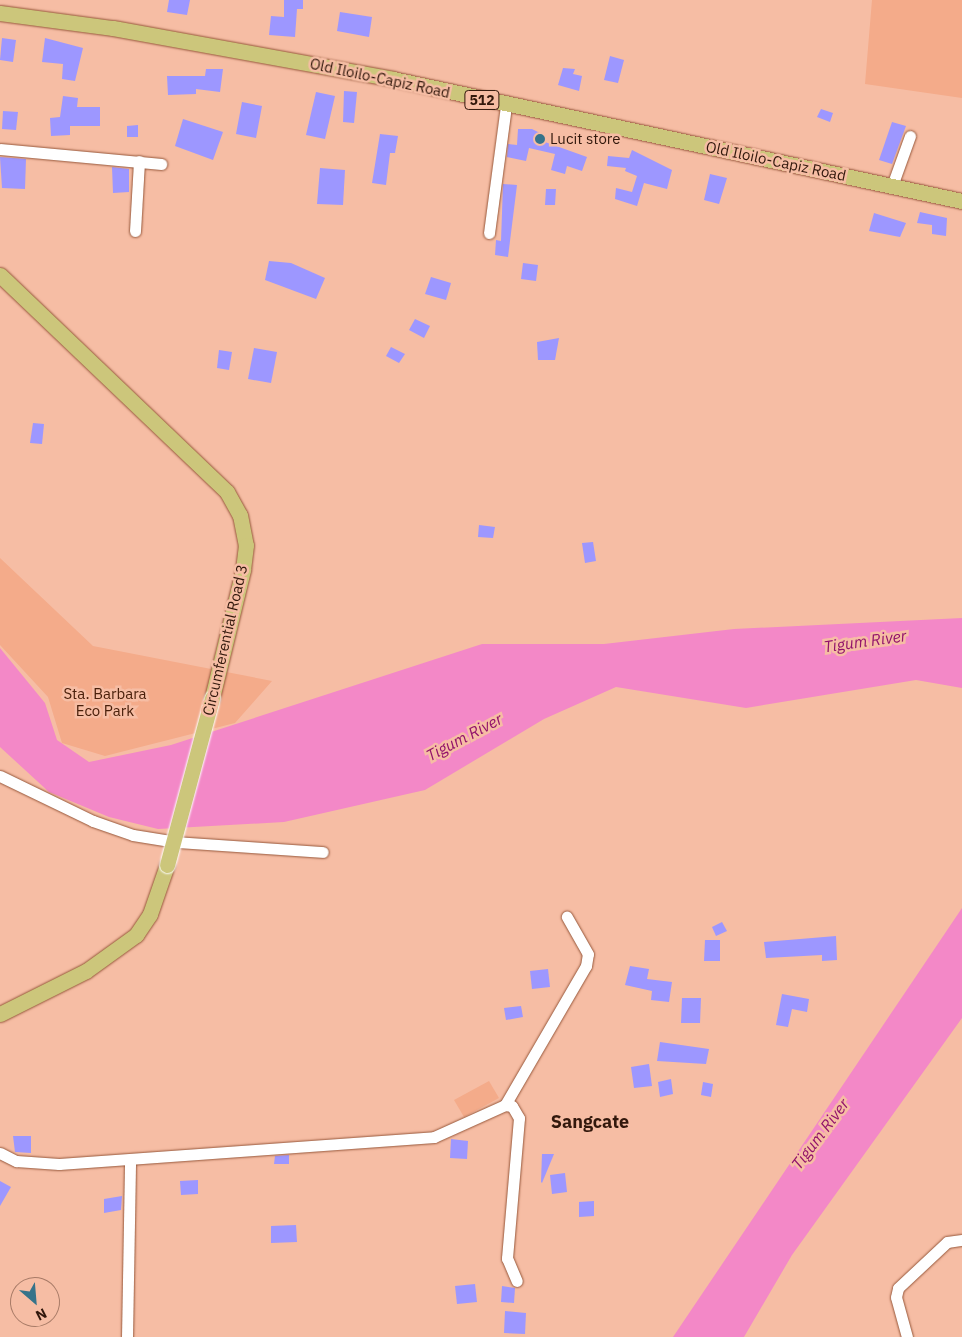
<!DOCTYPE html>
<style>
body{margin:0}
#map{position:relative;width:962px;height:1337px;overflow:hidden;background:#f6bda4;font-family:"IBM Plex Sans",sans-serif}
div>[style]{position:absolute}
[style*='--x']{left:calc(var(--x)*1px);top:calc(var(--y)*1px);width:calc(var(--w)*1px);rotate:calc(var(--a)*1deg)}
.green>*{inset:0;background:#f4ab8a}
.water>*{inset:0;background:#f388c7}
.building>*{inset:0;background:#9d97ff}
.roads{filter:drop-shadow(0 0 1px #97583b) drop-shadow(0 0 1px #97583b)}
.minor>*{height:11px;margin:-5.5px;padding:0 5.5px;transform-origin:5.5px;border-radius:5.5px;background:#fff}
.major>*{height:15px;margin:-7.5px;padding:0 7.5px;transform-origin:7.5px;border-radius:7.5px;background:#ccc67b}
.bridges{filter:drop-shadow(0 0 1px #fff) drop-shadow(0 0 1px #fff)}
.major-bridge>*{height:15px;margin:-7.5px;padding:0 7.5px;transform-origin:7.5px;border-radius:7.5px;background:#ccc67b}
.dots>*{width:14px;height:14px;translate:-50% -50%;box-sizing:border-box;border:2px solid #f6bda4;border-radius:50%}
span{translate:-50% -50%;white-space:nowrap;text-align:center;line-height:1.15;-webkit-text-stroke:5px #f6bda4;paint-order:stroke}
.shield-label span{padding:1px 4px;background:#f6bda4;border:1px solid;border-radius:4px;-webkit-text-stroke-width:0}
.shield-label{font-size:14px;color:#32180c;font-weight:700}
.street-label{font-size:15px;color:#32180c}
.poi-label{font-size:15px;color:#32180c}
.left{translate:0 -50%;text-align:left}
.park-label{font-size:15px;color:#4a200b}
.water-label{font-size:16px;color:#92126b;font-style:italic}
.quarter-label{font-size:18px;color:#32180c;font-weight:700}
.north{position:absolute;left:10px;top:1277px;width:50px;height:50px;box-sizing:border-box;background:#f6bda4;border:1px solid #a87b67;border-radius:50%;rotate:153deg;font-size:14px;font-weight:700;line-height:20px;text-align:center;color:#32180c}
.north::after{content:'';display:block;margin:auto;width:18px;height:22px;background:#36738a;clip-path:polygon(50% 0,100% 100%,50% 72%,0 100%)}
</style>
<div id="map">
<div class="green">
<div style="clip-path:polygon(872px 0,962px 0,962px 98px,865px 84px)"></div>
<div style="clip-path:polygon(0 558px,93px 646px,272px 681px,235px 723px,105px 756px,62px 743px,48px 697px,0 645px)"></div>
<div style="clip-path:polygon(489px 1081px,499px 1098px,464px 1117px,454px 1100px)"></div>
</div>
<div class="water">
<div style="clip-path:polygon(962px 618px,962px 688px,916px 680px,746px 708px,616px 687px,544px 719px,425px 790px,284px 822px,158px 829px,109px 817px,49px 792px,0 747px,0 648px,45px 703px,57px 740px,89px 762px,171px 745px,482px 644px,604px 644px,734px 629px)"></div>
<div style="clip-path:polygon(962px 908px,962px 1018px,792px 1255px,744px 1337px,673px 1337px)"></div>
</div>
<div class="building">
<div style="clip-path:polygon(169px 0,190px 0,187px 15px,167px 12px)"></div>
<div style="clip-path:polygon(284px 0,303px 0,303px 9px,297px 9px,295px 37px,269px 35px,271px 16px,284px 17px)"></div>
<div style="clip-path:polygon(340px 12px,372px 17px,369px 37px,337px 31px)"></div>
<div style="clip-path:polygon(2px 38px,16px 40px,13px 62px,0 60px)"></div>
<div style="clip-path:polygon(45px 38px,83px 48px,75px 81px,62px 79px,63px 64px,42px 62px)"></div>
<div style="clip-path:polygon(610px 56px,624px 60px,618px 83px,604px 80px)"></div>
<div style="clip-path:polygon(563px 68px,575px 69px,573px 74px,582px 76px,579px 91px,558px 85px)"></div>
<div style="clip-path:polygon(206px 69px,223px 69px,220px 92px,196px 89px,196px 94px,168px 95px,167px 76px,205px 76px)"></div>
<div style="clip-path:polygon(344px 91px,357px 92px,354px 123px,343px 122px)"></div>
<div style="clip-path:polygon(316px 92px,335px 96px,325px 139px,306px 135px)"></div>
<div style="clip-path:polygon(63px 96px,78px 98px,77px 107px,100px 107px,100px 126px,70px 126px,70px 135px,51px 136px,50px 118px,60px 117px)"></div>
<div style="clip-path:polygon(242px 102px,262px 106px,256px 138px,236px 134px)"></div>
<div style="clip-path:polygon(821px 109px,833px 113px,830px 122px,817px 117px)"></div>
<div style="clip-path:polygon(3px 111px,18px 112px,16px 130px,2px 129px)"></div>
<div style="clip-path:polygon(183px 119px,223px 132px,213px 160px,175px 146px)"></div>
<div style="clip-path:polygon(892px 122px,906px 126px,892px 164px,879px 160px)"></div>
<div style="clip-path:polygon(138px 125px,138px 137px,127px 137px,127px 126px)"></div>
<div style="clip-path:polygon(518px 129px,532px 129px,546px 136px,545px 142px,587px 157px,582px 171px,567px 166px,565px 174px,551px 170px,555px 154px,529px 148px,526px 161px,507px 157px,508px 144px,517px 145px)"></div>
<div style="clip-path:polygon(380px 134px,398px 136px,395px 153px,390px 153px,386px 185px,372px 183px)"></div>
<div style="clip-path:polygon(632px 150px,672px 170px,667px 189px,644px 183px,637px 206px,615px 199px,616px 188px,632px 192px,637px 176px,625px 171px,626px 168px,607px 166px,608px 156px,629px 158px)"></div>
<div style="clip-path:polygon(0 157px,26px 159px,25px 189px,2px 188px)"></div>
<div style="clip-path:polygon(112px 167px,129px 169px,129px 192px,113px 193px)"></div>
<div style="clip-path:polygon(320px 168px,345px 170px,343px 205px,317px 204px)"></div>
<div style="clip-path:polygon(710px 174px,727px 178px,719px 204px,704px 200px)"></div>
<div style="clip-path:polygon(503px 184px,517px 185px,508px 257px,495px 255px,496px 240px,501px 241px)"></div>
<div style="clip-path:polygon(546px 189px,556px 189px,555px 205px,545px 205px)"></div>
<div style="clip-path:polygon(920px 212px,947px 218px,946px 236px,932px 234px,932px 225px,917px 223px)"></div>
<div style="clip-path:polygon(874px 213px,906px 223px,900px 237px,869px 231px)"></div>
<div style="clip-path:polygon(269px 261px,291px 263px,325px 278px,316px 299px,265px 280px)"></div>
<div style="clip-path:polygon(523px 263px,538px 265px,536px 281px,521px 279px)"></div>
<div style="clip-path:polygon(431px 277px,451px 283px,446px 300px,425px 294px)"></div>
<div style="clip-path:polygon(415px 319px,430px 326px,424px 338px,409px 330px)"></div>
<div style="clip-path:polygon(559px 338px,555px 360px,538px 360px,537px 342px)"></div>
<div style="clip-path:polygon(391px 347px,405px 354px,399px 363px,386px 356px)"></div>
<div style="clip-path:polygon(254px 348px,277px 352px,271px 383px,248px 379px)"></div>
<div style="clip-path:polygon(219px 350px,232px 352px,229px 370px,217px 368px)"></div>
<div style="clip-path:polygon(33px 423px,44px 424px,42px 444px,30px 443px)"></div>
<div style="clip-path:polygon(479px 525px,495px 527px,493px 538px,478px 537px)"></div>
<div style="clip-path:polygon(593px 542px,596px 561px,585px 563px,582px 543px)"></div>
<div style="clip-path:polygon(722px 922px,727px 931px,716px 936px,712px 927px)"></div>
<div style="clip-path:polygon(836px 936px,837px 960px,822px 961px,822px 955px,766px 958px,764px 942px)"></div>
<div style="clip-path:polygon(705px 940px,720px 940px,720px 961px,704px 961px)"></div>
<div style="clip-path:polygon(630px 966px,649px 969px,647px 979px,672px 982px,669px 1002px,651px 1000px,652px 991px,625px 985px)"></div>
<div style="clip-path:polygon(548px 969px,550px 987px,532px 989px,530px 971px)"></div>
<div style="clip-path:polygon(782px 994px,809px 999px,807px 1012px,792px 1009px,788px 1027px,776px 1025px)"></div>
<div style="clip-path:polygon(682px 998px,701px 998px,700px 1023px,681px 1023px)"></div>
<div style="clip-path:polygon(521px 1006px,523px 1017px,506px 1020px,504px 1008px)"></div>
<div style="clip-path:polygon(660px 1042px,709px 1049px,706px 1064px,657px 1061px)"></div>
<div style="clip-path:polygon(649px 1064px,652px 1086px,634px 1088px,631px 1067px)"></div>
<div style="clip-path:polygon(671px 1079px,673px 1094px,660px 1097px,658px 1082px)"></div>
<div style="clip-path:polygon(703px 1082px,713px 1084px,711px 1097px,701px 1095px)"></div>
<div style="clip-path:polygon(13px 1136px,31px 1136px,31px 1153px,15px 1152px)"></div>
<div style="clip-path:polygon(451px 1139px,468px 1141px,467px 1159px,450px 1158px)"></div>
<div style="clip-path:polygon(542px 1154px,554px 1154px,542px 1183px,541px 1182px)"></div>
<div style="clip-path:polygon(289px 1155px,289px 1164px,274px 1164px,275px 1156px)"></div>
<div style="clip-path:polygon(565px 1173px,567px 1192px,552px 1194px,550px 1175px)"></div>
<div style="clip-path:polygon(198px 1180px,198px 1194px,181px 1195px,180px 1181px)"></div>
<div style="clip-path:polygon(0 1181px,11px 1187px,0 1206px)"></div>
<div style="clip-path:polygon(122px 1196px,121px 1210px,104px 1213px,104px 1199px)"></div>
<div style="clip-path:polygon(594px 1201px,594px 1216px,579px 1217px,579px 1202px)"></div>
<div style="clip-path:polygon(296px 1225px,297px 1242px,271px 1243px,271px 1226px)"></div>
<div style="clip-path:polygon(475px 1284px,477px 1302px,457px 1304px,455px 1286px)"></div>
<div style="clip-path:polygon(502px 1286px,515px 1288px,514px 1303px,501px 1302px)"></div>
<div style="clip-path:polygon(505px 1311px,526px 1313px,525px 1334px,504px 1333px)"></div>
</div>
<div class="roads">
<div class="minor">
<div style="--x:0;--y:149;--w:162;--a:5.3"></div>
<div style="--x:892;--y:186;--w:53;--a:-70.2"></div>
<div style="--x:135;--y:231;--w:70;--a:-86.7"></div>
<div style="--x:489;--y:233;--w:129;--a:-82.4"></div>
<div style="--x:0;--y:776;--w:103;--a:25.8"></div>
<div style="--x:93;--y:821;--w:42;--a:19.3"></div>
<div style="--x:133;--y:835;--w:44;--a:9.2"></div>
<div style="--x:176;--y:842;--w:147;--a:3.9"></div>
<div style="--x:505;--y:1105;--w:161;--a:-59.8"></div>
<div style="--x:586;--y:966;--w:12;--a:-81"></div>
<div style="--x:588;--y:954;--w:43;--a:-119.6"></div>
<div style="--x:0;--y:1153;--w:18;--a:27"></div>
<div style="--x:16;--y:1161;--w:43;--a:4"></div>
<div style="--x:59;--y:1164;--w:376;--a:-4.1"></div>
<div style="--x:434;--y:1137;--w:78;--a:-24.3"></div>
<div style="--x:505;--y:1105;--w:7;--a:8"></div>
<div style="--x:512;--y:1106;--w:14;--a:60"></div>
<div style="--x:519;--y:1118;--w:141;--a:94.9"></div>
<div style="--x:507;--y:1258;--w:25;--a:67"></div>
<div style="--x:127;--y:1337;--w:177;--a:-89"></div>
<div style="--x:907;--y:1337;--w:41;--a:-105.4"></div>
<div style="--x:896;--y:1297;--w:9;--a:-77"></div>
<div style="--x:898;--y:1288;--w:67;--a:-43.2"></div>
<div style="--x:947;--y:1242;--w:15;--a:-8"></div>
</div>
<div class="major">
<div style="--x:0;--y:13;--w:114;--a:7.6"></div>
<div style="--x:113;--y:28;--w:285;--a:10.3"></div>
<div style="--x:393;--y:79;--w:582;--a:12.1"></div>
<div style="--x:0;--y:275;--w:314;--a:43.7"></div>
<div style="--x:227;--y:492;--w:26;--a:61"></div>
<div style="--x:240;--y:515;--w:31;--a:79"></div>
<div style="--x:246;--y:545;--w:25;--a:97"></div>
<div style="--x:243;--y:570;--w:132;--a:103.6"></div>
<div style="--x:0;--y:1014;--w:96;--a:-26.6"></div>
<div style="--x:86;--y:971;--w:62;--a:-35.8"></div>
<div style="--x:136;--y:935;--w:25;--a:-56"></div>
<div style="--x:150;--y:914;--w:52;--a:-70.9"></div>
</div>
</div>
<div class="bridges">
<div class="major-bridge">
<div style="--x:167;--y:865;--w:173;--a:-74.9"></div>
</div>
</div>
<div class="dots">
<div style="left:540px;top:139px;background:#36738a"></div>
</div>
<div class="shield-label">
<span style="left:482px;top:100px">512</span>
</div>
<div class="street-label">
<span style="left:380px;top:78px;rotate:12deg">Old Iloilo-Capiz Road</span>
<span style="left:776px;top:161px;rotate:12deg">Old Iloilo-Capiz Road</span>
<span style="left:225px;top:640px;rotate:-77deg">Circumferential Road 3</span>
</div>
<div class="poi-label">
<span class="left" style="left:550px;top:139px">Lucit store</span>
</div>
<div class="park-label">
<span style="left:105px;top:702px">Sta. Barbara<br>Eco Park</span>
</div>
<div class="water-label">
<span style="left:865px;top:641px;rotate:-8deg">Tigum River</span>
<span style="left:464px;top:737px;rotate:-28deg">Tigum River</span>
<span style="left:820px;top:1134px;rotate:-53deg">Tigum River</span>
</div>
<div class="quarter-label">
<span style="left:590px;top:1122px">Sangcate</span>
</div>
<div class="north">N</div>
</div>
